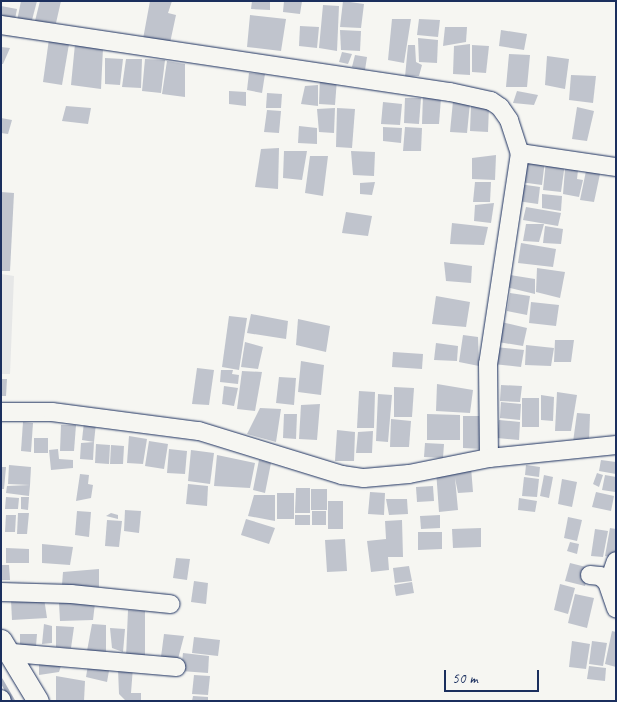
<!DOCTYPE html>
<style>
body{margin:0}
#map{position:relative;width:617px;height:702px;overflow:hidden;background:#f6f6f2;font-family:Caveat,sans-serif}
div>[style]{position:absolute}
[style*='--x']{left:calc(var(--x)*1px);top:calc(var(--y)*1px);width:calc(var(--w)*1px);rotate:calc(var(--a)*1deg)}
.built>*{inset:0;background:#e6e7e7}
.stream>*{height:4px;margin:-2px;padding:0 2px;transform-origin:2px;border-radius:2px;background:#abb2c0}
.building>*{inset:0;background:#c0c4cd}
.roads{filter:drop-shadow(0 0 1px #1b2f5e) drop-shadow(0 0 1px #1b2f5e)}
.minor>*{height:18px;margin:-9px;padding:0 9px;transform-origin:9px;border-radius:9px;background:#f6f6f2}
.major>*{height:21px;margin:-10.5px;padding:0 10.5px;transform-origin:10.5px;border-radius:10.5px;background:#f6f6f2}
span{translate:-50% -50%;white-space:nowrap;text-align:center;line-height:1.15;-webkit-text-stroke:4.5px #f6f6f2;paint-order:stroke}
.frame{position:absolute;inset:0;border:2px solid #1b2f5e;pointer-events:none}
.scale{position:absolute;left:444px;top:670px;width:95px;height:22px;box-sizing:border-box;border:2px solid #1b2f5e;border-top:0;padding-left:6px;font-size:15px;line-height:18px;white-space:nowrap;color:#1b2f5e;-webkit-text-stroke:4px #f6f6f2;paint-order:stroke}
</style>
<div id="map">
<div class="built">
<div style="clip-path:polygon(1px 274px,14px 276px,10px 374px,1px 374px)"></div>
</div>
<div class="stream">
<div style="--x:1;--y:680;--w:24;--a:60"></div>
</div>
<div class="building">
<div style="clip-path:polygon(21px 1px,37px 1px,32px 20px,17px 21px)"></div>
<div style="clip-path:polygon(40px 1px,61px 1px,56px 23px,35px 21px)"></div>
<div style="clip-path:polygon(150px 1px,172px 1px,168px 13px,176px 15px,170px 43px,143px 39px)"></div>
<div style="clip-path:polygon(252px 1px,270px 1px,270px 10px,251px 9px)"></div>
<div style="clip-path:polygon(284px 1px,302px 1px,300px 14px,283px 12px)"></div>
<div style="clip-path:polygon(343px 1px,364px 4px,361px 28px,340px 27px)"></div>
<div style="clip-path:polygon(323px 5px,339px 6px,337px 51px,319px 48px)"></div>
<div style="clip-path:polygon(1px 6px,17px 9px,14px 24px,1px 23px)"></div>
<div style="clip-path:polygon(250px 15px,286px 19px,281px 51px,247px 47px)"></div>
<div style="clip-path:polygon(392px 19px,411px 19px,404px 63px,388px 60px)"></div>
<div style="clip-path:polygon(419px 19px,440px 20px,438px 37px,417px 35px)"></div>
<div style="clip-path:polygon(300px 26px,319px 27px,317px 48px,299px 46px)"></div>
<div style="clip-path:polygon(445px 27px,467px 27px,466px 42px,443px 46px)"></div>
<div style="clip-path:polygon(340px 30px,361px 31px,360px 51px,341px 50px)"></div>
<div style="clip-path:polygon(501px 30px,527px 34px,524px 50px,499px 46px)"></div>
<div style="clip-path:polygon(418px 38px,438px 40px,437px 63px,419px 62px)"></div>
<div style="clip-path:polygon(49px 39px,69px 44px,62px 85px,43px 82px)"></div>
<div style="clip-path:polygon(75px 44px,103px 48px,101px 89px,71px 85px)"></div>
<div style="clip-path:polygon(470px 44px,470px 75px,453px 74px,454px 46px)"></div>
<div style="clip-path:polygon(408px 45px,415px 45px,416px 62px,422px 65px,419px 76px,405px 77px)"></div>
<div style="clip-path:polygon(472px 45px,489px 46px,486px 73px,472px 72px)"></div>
<div style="clip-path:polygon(1px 47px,10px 48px,3px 64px,1px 64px)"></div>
<div style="clip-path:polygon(342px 52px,352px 54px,348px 64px,339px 62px)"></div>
<div style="clip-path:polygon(509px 54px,530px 55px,527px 87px,506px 87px)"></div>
<div style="clip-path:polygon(355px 55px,367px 57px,365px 70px,352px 67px)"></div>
<div style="clip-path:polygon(547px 56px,569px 59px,565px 89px,545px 85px)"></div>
<div style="clip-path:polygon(105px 58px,123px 59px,120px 85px,105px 84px)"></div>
<div style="clip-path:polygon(126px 59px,142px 59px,141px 88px,122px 87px)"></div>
<div style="clip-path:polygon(145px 59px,165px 60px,161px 93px,142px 91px)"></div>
<div style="clip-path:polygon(167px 61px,185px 64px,185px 97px,162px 94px)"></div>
<div style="clip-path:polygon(249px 73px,265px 74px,262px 93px,247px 90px)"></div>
<div style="clip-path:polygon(571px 75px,596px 76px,593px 103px,569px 100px)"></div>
<div style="clip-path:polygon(320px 76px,337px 79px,335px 105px,319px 104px)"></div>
<div style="clip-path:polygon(318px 85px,318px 106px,301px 104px,305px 86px)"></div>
<div style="clip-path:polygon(229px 91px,246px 92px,246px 106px,229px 104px)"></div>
<div style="clip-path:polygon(517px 91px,538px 95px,534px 105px,513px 103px)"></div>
<div style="clip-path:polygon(267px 93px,282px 94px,281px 108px,266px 108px)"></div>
<div style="clip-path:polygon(423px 95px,441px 98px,439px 124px,422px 124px)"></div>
<div style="clip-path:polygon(405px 98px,421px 98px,419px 124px,404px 123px)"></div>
<div style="clip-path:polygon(453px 101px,470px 103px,467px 133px,450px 132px)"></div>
<div style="clip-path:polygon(383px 102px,402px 104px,400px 125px,381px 124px)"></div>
<div style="clip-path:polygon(471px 105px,489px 106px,488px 132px,470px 131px)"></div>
<div style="clip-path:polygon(66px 106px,91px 108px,88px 124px,62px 121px)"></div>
<div style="clip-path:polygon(577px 107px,594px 111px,587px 141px,572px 139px)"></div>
<div style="clip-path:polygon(335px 108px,334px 133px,319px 132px,317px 109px)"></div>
<div style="clip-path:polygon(337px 108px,355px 109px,352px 148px,336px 147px)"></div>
<div style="clip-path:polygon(267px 110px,281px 111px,279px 133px,264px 132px)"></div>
<div style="clip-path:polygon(1px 118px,12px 120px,8px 134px,1px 133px)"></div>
<div style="clip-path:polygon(299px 126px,317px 128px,317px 144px,298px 143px)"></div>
<div style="clip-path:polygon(383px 127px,402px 128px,401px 143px,383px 141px)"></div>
<div style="clip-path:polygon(405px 127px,422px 128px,421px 151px,403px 151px)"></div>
<div style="clip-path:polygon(279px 148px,278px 189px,255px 187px,261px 149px)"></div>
<div style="clip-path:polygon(284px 151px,307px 151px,302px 180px,283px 178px)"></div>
<div style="clip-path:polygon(351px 151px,375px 152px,374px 176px,353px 175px)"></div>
<div style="clip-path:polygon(496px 155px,495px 180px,472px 179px,472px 158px)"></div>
<div style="clip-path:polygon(310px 156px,328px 156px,323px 196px,305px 193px)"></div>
<div style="clip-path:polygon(524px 157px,545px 160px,542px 185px,520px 182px)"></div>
<div style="clip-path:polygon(546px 161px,565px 163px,561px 192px,543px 190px)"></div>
<div style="clip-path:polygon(565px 169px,578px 170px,577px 179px,583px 180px,579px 197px,563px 194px)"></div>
<div style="clip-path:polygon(586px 171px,600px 174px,594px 202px,580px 200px)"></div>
<div style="clip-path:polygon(375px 182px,372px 195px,360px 194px,360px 183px)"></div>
<div style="clip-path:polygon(475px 182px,491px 182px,490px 202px,473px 202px)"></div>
<div style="clip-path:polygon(519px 184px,540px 187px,538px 204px,517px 201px)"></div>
<div style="clip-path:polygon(1px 192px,14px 193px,10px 271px,1px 271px)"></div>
<div style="clip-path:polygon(542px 194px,562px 196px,561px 211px,542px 208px)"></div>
<div style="clip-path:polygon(494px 203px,491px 223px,474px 221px,475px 205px)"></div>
<div style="clip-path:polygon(526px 207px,561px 213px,558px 226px,523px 220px)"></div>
<div style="clip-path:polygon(346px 212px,372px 216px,368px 236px,342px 233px)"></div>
<div style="clip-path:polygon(452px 223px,488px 227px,484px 245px,450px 244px)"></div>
<div style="clip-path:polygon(526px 224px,544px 224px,539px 242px,523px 241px)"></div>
<div style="clip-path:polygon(545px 226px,563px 229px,561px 244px,543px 243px)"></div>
<div style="clip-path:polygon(521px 243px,556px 249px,553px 267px,518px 263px)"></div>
<div style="clip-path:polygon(444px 262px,472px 266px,471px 283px,446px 281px)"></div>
<div style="clip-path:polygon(537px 268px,565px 272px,560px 298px,536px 292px)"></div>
<div style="clip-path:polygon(510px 275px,535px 279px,535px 294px,506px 287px)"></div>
<div style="clip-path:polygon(510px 293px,530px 296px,527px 315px,507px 311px)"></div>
<div style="clip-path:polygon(436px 296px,470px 302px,466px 327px,432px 324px)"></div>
<div style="clip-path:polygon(531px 302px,559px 305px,556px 326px,529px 323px)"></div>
<div style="clip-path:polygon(251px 314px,288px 321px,286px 339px,247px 333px)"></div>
<div style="clip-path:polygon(229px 316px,247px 318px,239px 370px,222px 367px)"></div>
<div style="clip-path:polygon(298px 319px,330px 326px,326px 352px,296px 345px)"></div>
<div style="clip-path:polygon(501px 322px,527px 328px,523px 346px,498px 342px)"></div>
<div style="clip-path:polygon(463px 335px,478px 337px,479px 366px,459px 362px)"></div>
<div style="clip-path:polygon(555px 340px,574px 340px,571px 362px,554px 362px)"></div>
<div style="clip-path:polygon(245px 342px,263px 347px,258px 369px,241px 367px)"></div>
<div style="clip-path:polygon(436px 343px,458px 346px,457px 361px,434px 360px)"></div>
<div style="clip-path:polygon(526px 345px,554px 348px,551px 366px,525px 365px)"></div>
<div style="clip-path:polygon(495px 347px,524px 350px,521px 367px,493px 364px)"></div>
<div style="clip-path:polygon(393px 352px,423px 354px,422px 369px,392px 367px)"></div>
<div style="clip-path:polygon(301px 361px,324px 365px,321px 395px,298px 392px)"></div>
<div style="clip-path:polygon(197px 368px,214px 370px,209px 405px,192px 404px)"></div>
<div style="clip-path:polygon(221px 370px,233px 370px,232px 374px,239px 375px,238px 384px,220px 382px)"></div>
<div style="clip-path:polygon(242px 371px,262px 372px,255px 411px,237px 409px)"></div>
<div style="clip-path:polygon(279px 377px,296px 378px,294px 405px,276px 403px)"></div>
<div style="clip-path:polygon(1px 379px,7px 379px,6px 396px,1px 396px)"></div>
<div style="clip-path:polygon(437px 384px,473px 390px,470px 413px,436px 411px)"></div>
<div style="clip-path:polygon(501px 385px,522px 386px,520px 402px,500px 401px)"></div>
<div style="clip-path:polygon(224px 386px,238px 388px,234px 406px,222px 404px)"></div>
<div style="clip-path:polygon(394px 387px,414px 388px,412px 417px,394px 417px)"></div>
<div style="clip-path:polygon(359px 391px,375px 392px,374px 428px,357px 428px)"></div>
<div style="clip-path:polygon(557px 392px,577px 395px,571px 431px,555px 431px)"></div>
<div style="clip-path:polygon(378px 394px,392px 395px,388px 442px,376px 441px)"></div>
<div style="clip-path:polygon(541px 395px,554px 397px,553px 421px,541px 420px)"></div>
<div style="clip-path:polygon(522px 398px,539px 398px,539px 427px,522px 427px)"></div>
<div style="clip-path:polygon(501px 402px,521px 404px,520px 420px,500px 418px)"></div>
<div style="clip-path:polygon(320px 404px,317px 440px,299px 439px,301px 405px)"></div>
<div style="clip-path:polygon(260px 408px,281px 409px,276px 442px,247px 434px)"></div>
<div style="clip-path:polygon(577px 413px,590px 414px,589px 442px,573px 442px)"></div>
<div style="clip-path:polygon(284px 414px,297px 414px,296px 439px,283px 438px)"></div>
<div style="clip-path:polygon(427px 414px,460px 415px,460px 440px,427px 440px)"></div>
<div style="clip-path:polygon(463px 416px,483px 416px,482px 449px,463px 448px)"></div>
<div style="clip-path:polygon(391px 419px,411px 421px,409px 447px,390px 447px)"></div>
<div style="clip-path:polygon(499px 420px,520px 422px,519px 440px,497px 438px)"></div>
<div style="clip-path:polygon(23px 422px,33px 423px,31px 452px,21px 451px)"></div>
<div style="clip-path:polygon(84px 422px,96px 423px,94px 442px,82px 440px)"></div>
<div style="clip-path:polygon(61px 425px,76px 425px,74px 451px,60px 451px)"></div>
<div style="clip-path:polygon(337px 430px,355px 432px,354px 461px,335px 461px)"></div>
<div style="clip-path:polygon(373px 431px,372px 453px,356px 453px,358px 432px)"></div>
<div style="clip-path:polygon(129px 436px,147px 439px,143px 464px,127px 463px)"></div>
<div style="clip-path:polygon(34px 438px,48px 438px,48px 453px,34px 453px)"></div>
<div style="clip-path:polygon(149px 441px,168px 444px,164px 469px,145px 466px)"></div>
<div style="clip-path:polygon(94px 442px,93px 460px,80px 459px,81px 443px)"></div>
<div style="clip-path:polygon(425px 443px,444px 444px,443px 458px,424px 457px)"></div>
<div style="clip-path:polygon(96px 444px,110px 445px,109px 464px,95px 463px)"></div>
<div style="clip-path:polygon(111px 445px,124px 446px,123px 464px,110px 464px)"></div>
<div style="clip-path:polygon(58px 449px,59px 459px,73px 460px,73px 468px,51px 470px,49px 450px)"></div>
<div style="clip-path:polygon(169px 449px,187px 451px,185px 474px,167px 473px)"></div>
<div style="clip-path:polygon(191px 450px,214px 453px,210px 484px,188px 481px)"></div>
<div style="clip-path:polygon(217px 455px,255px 463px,250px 488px,214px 486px)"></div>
<div style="clip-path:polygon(259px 460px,271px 463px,265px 493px,253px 490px)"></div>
<div style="clip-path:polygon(601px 460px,616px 462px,616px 474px,599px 471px)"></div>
<div style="clip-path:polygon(9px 465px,31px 467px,30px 485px,8px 484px)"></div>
<div style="clip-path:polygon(526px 465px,540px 467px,539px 477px,525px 475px)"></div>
<div style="clip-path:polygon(1px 467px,6px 467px,4px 489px,1px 489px)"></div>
<div style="clip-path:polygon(471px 467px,473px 492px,458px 493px,455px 478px,458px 510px,439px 512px,436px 470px)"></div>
<div style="clip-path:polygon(597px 473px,603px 475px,599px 487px,593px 484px)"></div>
<div style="clip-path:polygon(80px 474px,89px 475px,88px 484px,93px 485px,91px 498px,76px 501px)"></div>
<div style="clip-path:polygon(544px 475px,553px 477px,549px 498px,540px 496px)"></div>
<div style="clip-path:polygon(605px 475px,616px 477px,615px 492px,602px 490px)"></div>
<div style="clip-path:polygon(524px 477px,539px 479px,537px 497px,522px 496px)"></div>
<div style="clip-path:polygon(562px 479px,577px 482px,572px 507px,558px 504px)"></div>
<div style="clip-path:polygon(188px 484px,208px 486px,207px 506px,186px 504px)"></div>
<div style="clip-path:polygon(30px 485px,29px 496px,6px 493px,7px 486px)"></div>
<div style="clip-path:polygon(433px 486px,434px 501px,417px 502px,416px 487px)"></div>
<div style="clip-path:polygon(296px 488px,310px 488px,310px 513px,295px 513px)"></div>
<div style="clip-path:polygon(311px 489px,327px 489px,327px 510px,311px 510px)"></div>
<div style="clip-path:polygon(370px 492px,385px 493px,384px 515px,368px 514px)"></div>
<div style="clip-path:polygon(596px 492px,614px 496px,611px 511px,592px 507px)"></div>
<div style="clip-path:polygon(277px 493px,294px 493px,294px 519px,277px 519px)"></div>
<div style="clip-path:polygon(254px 495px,275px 495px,275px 521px,248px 516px)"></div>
<div style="clip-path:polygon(6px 497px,19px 498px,18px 509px,5px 509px)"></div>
<div style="clip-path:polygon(21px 497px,29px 497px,28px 510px,21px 509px)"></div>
<div style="clip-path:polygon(519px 498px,537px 501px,535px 512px,518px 510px)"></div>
<div style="clip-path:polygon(386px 499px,407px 499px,408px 514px,389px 515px)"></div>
<div style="clip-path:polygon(328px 501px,343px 501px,343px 529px,328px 529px)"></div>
<div style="clip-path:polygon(125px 510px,141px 511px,139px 533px,124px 531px)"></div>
<div style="clip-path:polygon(77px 511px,91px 512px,89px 537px,75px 535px)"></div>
<div style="clip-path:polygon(312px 511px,326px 511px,326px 525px,312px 525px)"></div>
<div style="clip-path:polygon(18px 513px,29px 513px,27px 534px,17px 534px)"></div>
<div style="clip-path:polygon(111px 513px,118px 515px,118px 519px,106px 516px)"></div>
<div style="clip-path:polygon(6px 515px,16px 515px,15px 532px,5px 532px)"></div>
<div style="clip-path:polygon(295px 515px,310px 515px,310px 525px,295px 525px)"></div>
<div style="clip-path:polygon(440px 515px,440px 528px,421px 529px,420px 516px)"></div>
<div style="clip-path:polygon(568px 517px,582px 520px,577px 541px,564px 538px)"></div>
<div style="clip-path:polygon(246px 519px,275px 528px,269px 544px,241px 535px)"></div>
<div style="clip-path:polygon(107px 520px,122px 521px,119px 547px,105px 546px)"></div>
<div style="clip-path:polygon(402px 520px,403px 557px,388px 557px,389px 570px,371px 572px,367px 541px,386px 539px,385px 521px)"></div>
<div style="clip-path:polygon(481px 528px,481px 547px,453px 548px,452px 529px)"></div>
<div style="clip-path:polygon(610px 528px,616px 529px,615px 558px,605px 556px)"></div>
<div style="clip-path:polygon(595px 529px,608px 531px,603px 557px,591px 556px)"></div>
<div style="clip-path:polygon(418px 532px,442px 532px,442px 549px,418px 550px)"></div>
<div style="clip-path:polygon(345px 539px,347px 571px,327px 572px,325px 540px)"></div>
<div style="clip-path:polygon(570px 542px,579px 544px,577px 554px,567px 551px)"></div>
<div style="clip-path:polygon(42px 544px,73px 547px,70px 565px,42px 563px)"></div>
<div style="clip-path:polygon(6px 548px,29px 549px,29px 563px,6px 563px)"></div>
<div style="clip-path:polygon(176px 558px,190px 559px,187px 580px,173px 578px)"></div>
<div style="clip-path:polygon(570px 563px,590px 568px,585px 586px,565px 581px)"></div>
<div style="clip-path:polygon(1px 565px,9px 565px,10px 580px,1px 580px)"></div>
<div style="clip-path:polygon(409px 566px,412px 581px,395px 583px,393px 568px)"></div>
<div style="clip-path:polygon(99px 569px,99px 587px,62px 585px,63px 572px)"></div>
<div style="clip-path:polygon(194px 581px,208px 583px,206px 604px,191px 602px)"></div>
<div style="clip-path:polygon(412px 582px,414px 593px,396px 596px,394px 585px)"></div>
<div style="clip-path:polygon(560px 584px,575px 588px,568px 614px,554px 610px)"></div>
<div style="clip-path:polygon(575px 594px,594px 598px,587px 628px,568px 623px)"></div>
<div style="clip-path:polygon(44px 598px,47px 618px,12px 620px,11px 600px)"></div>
<div style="clip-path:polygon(59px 603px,95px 603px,93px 620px,60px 621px)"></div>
<div style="clip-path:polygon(128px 610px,145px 611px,145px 656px,126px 658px)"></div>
<div style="clip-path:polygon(44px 624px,52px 626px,52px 643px,42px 644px)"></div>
<div style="clip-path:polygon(92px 624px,106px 625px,106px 652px,87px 651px)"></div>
<div style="clip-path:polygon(56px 626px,74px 627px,71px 648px,56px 647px)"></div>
<div style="clip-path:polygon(110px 628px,125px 629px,123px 652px,112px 648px)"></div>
<div style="clip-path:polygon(612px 631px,616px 632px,616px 667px,605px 664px)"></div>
<div style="clip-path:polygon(20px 634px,37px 634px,36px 646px,20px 645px)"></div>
<div style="clip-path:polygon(164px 634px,184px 636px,178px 659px,161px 657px)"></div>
<div style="clip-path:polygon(194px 637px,220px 640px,218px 656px,192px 653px)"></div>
<div style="clip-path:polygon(572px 641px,590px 644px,586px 669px,569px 667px)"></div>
<div style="clip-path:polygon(592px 641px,607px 643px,603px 666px,589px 664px)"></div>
<div style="clip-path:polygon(183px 653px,209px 656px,208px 673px,181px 671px)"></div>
<div style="clip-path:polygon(39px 659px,62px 663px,59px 672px,39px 675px)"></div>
<div style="clip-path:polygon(88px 665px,110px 665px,107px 682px,86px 677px)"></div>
<div style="clip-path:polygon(589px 666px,606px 668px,605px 681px,587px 679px)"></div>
<div style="clip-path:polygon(133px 667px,131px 693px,141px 693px,141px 701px,126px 701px,119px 694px,118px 669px)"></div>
<div style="clip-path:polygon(194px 675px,210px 676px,208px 695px,192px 694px)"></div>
<div style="clip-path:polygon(56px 676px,85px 681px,84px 701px,56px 701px)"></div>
<div style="clip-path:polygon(193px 696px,208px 697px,208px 701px,192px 701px)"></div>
</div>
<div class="roads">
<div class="minor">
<div style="--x:1;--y:25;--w:454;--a:8.5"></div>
<div style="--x:450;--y:92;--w:42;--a:12.4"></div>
<div style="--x:491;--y:101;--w:11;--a:34"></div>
<div style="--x:500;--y:107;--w:16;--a:55"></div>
<div style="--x:509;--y:120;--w:35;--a:72"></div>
<div style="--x:520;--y:153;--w:213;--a:98.6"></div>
<div style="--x:488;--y:364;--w:94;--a:89.4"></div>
<div style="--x:520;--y:153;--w:97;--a:8.3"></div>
<div style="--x:1;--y:412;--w:51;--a:0"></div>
<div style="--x:52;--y:412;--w:148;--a:7.4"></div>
<div style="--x:199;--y:431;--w:150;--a:17.1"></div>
<div style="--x:342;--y:475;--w:22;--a:8"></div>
<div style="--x:364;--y:478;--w:45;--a:-5.1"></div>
<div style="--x:409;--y:474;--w:82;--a:-11.3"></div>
<div style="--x:489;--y:458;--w:128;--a:-5.8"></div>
<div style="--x:590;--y:575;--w:10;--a:6"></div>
<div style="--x:600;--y:576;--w:9;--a:41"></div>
<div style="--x:607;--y:582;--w:28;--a:71"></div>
<div style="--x:608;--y:584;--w:24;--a:-71"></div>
<div style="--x:1;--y:592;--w:70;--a:1.6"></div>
<div style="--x:71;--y:594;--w:100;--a:5.8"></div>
<div style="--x:1;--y:652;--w:176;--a:4.9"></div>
<div style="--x:1;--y:699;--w:2;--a:63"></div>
</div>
<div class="major">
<div style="--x:1;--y:640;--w:71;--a:58.8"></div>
</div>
</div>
<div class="frame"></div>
<div class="scale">50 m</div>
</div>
